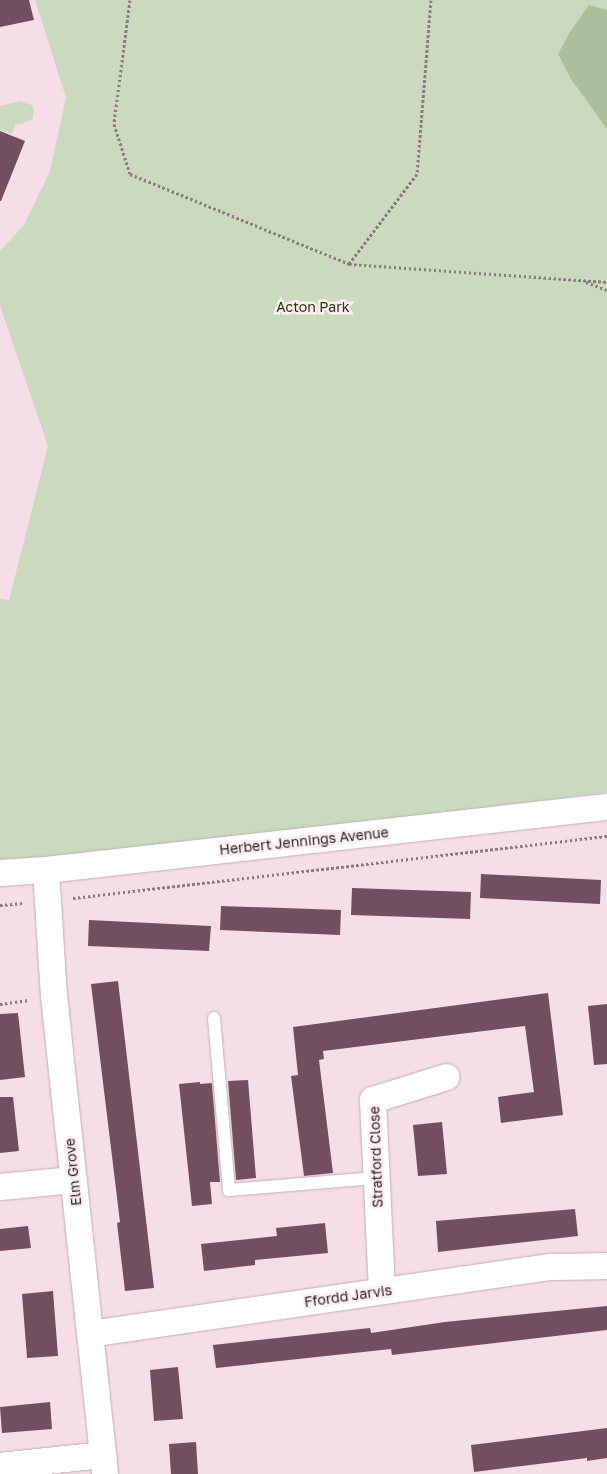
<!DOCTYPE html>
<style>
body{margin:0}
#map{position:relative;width:607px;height:1474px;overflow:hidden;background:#f6dee9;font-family:"Golos Text",sans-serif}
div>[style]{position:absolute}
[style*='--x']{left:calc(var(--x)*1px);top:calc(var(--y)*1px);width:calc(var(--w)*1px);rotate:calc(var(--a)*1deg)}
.green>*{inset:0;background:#cbdabf}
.water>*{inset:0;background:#acbf9c}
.building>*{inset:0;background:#714f5f}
.path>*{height:3px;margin-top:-1.5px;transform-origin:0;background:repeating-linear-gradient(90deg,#8a7a81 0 2.5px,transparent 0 5px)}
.roads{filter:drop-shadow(0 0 1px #c4adb7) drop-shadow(0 0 1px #c4adb7)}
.service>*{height:12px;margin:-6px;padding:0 6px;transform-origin:6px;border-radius:6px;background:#fff}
.minor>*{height:26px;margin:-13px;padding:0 13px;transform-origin:13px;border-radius:13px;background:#fff}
span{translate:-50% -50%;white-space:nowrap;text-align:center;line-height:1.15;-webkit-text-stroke:5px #fdeef4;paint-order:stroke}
.park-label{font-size:14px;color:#233b05}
.street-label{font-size:14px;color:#2e2529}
</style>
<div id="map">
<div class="green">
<div style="clip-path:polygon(35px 0,607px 0,607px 792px,331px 829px,0 862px,0 599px,9px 600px,48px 446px,0 306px,0 251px,24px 225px,50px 171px,66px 98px)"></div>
<div style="clip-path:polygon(20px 101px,32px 105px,34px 109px,33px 119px,21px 124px,16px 124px,12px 134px,0 130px,0 106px)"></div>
</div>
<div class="water">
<div style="clip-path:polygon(589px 5px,607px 10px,607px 129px,571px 79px,558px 54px,570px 32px)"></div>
</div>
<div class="building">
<div style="clip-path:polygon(0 0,29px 0,34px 20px,0 27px)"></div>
<div style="clip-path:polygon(0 131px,25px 141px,1px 201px,0 201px)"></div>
<div style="clip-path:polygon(481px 874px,601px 880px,600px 904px,480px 898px)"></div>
<div style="clip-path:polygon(352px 888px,471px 892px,470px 919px,351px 915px)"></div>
<div style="clip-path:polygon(221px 906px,341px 910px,340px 935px,220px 930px)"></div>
<div style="clip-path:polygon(89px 920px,211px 926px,209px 951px,88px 946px)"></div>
<div style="clip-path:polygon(118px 981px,154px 1288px,125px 1291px,117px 1223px,120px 1222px,91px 984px)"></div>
<div style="clip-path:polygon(548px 993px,563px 1115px,501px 1123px,498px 1097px,534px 1092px,525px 1026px,323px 1051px,324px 1059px,319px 1060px,333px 1173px,304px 1176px,291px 1076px,298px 1075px,293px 1027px)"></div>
<div style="clip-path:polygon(607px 1004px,607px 1064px,594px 1065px,588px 1006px)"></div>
<div style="clip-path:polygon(18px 1013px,25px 1077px,0 1080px,0 1014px)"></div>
<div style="clip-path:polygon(248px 1080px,256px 1178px,236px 1180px,228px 1081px)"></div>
<div style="clip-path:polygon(200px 1082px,200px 1084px,212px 1083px,220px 1182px,210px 1182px,212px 1204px,192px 1206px,179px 1084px)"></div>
<div style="clip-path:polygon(0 1097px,13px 1097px,19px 1151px,0 1153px)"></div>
<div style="clip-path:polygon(442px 1122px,447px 1174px,418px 1176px,413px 1125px)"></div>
<div style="clip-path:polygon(575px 1209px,578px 1236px,438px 1252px,436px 1221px)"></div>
<div style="clip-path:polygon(325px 1223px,328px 1253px,255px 1260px,255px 1265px,204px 1271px,201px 1244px,277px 1236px,276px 1228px)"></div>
<div style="clip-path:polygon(28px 1226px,31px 1248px,0 1251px,0 1229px)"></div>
<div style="clip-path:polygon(53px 1291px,58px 1356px,27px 1358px,22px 1294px)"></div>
<div style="clip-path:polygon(607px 1306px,607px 1330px,392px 1355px,391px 1349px,216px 1368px,213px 1345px,370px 1328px,371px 1333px,445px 1322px)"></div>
<div style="clip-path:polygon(178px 1367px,183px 1419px,154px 1421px,150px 1370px)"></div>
<div style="clip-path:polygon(50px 1402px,52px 1429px,2px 1433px,0 1407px)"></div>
<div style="clip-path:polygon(607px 1428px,607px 1458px,587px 1461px,587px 1458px,474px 1472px,471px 1445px)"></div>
<div style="clip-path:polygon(196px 1442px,198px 1474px,171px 1474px,169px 1444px)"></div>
</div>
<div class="path">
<div style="--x:130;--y:0;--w:125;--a:97.4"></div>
<div style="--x:114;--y:124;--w:52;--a:72.3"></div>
<div style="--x:130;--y:174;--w:237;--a:22.3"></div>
<div style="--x:431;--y:0;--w:175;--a:94.6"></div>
<div style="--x:417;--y:174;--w:113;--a:127.1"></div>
<div style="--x:349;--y:264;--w:259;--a:4"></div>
<div style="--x:586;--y:282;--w:22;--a:21"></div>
<div style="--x:73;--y:898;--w:538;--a:-6.62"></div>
<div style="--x:0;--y:905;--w:24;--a:-5"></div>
<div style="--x:0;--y:1004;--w:29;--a:-8"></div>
</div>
<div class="roads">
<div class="service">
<div style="--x:214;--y:1018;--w:173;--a:85"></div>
<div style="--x:229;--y:1190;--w:147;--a:-4.7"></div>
</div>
<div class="minor">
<div style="--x:46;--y:870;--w:126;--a:86.4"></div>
<div style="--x:54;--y:996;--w:481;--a:83.9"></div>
<div style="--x:0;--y:873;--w:46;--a:-3.7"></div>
<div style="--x:46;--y:870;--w:565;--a:-6.41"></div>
<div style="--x:0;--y:1187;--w:74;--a:-5.4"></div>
<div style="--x:382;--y:1291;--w:191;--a:-92.7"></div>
<div style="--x:373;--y:1100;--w:77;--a:-17.3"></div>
<div style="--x:90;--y:1334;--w:467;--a:-8.3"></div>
<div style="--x:552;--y:1267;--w:55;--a:-1"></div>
<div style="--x:0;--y:1466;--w:104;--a:-6.1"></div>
</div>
</div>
<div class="park-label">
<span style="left:313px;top:307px">Acton Park</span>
</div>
<div class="street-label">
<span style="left:304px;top:841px;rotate:-6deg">Herbert Jennings Avenue</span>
<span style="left:376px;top:1157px;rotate:-92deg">Stratford Close</span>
<span style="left:73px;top:1172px;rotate:-96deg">Elm Grove</span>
<span style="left:348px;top:1296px;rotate:-8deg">Ffordd Jarvis</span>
</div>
</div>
